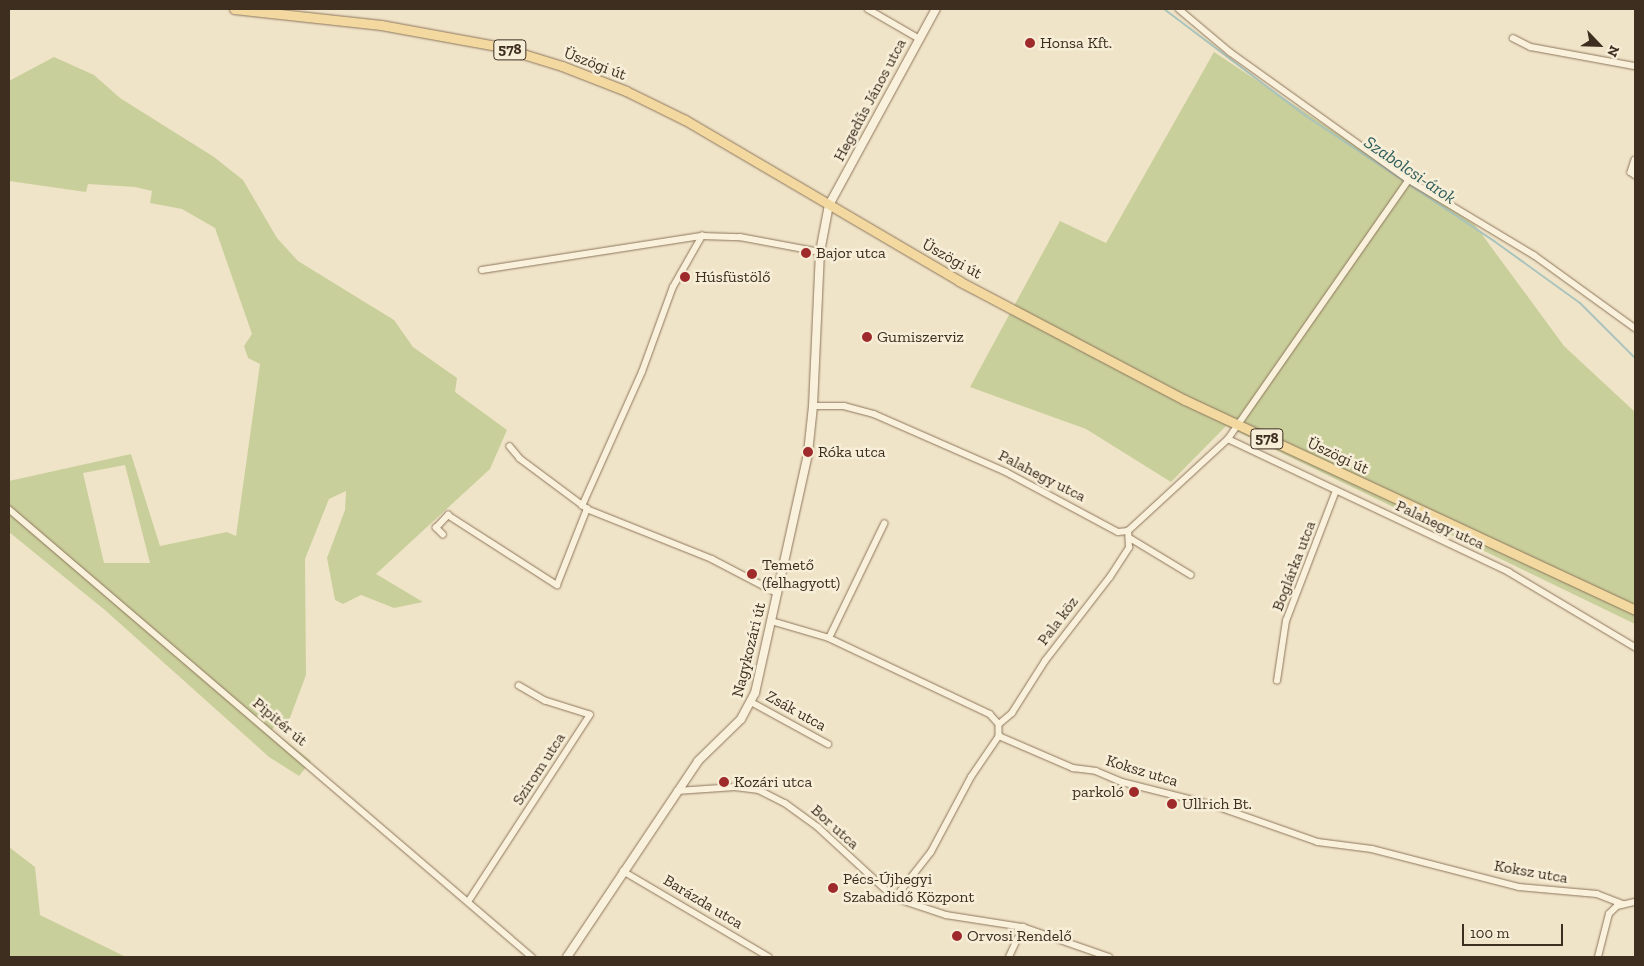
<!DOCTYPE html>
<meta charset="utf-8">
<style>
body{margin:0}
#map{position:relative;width:1644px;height:966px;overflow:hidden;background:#f0e4c8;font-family:"Zilla Slab",serif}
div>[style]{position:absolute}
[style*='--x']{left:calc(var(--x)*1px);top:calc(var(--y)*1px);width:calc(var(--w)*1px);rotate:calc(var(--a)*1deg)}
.green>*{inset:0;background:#c9cf9b}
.stream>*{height:2px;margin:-1px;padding:0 1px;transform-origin:1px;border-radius:1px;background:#a9c4bc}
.roads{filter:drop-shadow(0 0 1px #8d765c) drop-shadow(0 0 1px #8d765c)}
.minor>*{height:5.5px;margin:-2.75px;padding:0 2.75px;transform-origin:2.75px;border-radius:2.75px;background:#faf1dc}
.tertiary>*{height:8px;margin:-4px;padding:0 4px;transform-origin:4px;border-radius:4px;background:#faf1dc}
.primary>*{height:9px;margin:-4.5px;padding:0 4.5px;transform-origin:4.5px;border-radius:4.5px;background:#f3d9a0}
.dots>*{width:14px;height:14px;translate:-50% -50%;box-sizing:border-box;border:2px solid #f7eed8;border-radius:50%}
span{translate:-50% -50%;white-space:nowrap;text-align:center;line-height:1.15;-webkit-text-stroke:5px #f7eed8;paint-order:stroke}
.shield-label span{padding:1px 4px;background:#f7eed8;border:1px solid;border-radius:4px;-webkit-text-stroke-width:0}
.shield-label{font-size:15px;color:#3d2e20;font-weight:700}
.poi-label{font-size:16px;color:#3d2e20}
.left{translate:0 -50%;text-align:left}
.right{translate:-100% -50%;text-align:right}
.street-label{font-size:16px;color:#3d2e20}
.water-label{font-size:18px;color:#2f5d5a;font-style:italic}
.frame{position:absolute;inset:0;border:10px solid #3d2e20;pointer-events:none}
.north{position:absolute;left:1574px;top:20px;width:50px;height:50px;-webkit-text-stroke:4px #f7eed8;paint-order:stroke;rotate:114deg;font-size:14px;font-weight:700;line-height:20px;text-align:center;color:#3d2e20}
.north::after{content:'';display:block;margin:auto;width:18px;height:22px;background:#3d2e20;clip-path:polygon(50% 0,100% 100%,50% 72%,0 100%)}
.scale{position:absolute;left:1462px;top:924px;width:101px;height:22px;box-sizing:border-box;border:2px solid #3d2e20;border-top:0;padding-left:6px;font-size:15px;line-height:18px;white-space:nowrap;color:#3d2e20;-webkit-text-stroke:4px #f7eed8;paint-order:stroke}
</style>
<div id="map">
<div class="green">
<div style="clip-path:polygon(1214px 52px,1475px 225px,1564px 346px,1635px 412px,1635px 624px,1226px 426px,1171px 482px,1086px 429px,970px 387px,1060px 221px,1106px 243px)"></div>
<div style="clip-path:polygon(evenodd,54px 57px,94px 75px,120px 98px,214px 157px,243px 180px,277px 238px,298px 261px,394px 320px,413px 347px,457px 378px,455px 392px,507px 430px,490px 469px,376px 574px,423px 602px,394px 608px,361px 595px,343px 604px,335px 600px,327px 558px,345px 510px,346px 491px,329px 499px,305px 559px,306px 675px,288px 723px,280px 718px,272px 730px,311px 761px,299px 776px,269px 757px,106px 611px,9px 532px,9px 481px,131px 454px,160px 546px,227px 532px,236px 536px,260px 364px,248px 358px,244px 346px,252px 334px,215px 228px,182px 209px,150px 203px,152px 191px,135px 187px,88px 184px,86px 192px,9px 181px,9px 81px,54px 57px,125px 465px,150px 563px,104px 563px,83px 473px,125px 465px)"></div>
<div style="clip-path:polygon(9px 847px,35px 867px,40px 915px,126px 957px,9px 957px)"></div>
</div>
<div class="stream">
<div style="--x:1164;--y:9;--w:178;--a:37"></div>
<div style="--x:1306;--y:116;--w:226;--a:33.6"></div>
<div style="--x:1494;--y:241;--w:106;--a:35.8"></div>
<div style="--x:1580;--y:303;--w:78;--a:45"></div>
</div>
<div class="roads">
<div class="minor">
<div style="--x:868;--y:9;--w:58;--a:30.1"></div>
<div style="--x:1179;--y:9;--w:67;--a:40.1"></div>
<div style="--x:1230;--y:52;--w:220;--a:35.6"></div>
<div style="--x:1409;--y:180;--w:146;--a:31"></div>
<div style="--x:1534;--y:255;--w:125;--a:35.9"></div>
<div style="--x:1513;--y:38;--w:20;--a:27"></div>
<div style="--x:1531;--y:47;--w:106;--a:10.4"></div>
<div style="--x:1635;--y:160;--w:13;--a:108"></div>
<div style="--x:1631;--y:172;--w:5;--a:37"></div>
<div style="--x:482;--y:270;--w:223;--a:-8.8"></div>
<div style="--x:702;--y:236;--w:38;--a:2"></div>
<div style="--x:740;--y:237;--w:81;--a:10.6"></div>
<div style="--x:813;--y:406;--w:31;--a:0"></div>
<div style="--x:844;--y:406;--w:31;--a:15"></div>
<div style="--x:874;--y:414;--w:144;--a:23.7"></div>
<div style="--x:1006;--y:472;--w:127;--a:28.2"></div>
<div style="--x:1118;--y:532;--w:10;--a:-6"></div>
<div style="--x:1128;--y:531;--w:136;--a:-42.6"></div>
<div style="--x:1228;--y:439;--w:316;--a:-55.1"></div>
<div style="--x:1228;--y:439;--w:311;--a:25.3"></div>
<div style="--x:1509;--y:572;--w:147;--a:30.8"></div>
<div style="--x:582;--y:506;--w:147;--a:-65.9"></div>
<div style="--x:642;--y:372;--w:90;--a:-70"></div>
<div style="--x:673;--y:287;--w:59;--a:-60.4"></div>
<div style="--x:9;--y:509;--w:689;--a:40.58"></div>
<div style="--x:587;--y:509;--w:135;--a:21.8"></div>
<div style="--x:712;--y:559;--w:73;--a:27.6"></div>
<div style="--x:443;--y:535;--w:10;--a:-135"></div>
<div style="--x:436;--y:528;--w:18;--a:-47"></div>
<div style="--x:448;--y:515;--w:130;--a:32.7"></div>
<div style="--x:557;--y:585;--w:82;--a:-68.5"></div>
<div style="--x:587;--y:509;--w:84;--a:-143.3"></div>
<div style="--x:520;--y:459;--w:16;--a:-130"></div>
<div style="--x:1130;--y:538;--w:71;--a:31.2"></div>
<div style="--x:771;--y:621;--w:60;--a:16.3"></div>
<div style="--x:829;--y:638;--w:178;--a:25.3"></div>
<div style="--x:990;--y:714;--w:13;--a:48"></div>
<div style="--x:999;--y:724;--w:12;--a:90"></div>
<div style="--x:999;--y:736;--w:81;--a:23.4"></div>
<div style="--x:1073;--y:768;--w:23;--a:7"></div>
<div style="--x:1096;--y:771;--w:28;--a:23"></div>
<div style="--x:1122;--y:782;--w:94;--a:14.2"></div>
<div style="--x:1213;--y:805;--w:111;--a:19.4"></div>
<div style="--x:1318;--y:842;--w:54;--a:7.4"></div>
<div style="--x:1372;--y:849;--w:152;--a:14.5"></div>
<div style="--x:1519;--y:887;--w:78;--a:5.1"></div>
<div style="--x:1597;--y:894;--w:28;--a:21"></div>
<div style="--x:829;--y:638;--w:127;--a:-64.2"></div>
<div style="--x:1277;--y:681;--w:61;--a:-81.5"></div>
<div style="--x:1286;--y:621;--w:139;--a:-69"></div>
<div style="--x:751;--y:702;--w:88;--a:28.6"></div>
<div style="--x:999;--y:724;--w:17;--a:-40"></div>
<div style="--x:1012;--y:713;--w:62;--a:-57.6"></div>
<div style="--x:1045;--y:661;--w:106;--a:-52.3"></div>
<div style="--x:1110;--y:577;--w:35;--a:-57"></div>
<div style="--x:1129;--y:548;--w:17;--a:-93"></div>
<div style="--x:677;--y:791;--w:58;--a:-3.9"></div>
<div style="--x:735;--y:787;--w:24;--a:7"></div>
<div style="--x:759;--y:790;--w:29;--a:27"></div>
<div style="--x:785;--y:803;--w:41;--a:36"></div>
<div style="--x:818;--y:827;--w:105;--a:42.7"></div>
<div style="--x:895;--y:898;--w:54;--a:18.4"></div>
<div style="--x:946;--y:915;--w:78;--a:8.9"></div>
<div style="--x:1023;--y:927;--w:91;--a:19.2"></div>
<div style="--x:623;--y:871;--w:169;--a:30.5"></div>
<div style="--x:895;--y:898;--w:58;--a:-52"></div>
<div style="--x:931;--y:852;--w:85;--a:-61.9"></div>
<div style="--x:971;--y:777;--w:50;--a:-55.7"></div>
<div style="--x:468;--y:902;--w:223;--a:-56.9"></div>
<div style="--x:590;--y:715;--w:47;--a:-162.7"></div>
<div style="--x:545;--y:701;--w:30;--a:-150"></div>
<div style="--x:1009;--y:957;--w:33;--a:-65"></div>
<div style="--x:1598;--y:957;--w:44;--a:-75.7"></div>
<div style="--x:1609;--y:914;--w:11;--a:-45"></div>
<div style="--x:1617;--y:906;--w:18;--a:-13"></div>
</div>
<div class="tertiary">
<div style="--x:567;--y:957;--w:236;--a:-56.2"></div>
<div style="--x:698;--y:761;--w:60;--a:-44.3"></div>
<div style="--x:741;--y:719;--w:30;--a:-62"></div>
<div style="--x:755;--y:693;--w:246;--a:-77.5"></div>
<div style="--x:808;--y:453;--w:47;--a:-83.9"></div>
<div style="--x:813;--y:406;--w:154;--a:-87.4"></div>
<div style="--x:820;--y:252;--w:48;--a:-79.2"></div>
<div style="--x:829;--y:205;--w:223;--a:-61.4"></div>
</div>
<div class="primary">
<div style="--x:234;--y:9;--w:148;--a:6.2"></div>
<div style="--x:381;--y:25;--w:118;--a:10.3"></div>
<div style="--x:497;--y:46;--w:68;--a:17.1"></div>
<div style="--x:562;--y:66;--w:69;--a:21.3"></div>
<div style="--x:626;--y:91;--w:66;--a:26.2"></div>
<div style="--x:685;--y:120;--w:318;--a:30.4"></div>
<div style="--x:959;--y:281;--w:255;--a:27.8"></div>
<div style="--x:1185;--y:400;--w:497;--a:25"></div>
</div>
</div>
<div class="dots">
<div style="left:1030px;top:43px;background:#9e2a2b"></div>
<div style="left:806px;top:253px;background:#9e2a2b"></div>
<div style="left:685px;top:277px;background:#9e2a2b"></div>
<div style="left:867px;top:337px;background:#9e2a2b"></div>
<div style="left:808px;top:452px;background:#9e2a2b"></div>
<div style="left:752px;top:574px;background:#9e2a2b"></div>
<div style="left:724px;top:782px;background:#9e2a2b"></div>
<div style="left:1134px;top:792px;background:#9e2a2b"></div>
<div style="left:1172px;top:804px;background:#9e2a2b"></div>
<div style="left:833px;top:888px;background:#9e2a2b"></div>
<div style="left:957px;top:936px;background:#9e2a2b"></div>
</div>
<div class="shield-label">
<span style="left:510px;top:50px">578</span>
<span style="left:1267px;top:439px">578</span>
</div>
<div class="poi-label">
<span class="left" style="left:1040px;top:43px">Honsa Kft.</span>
<span class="left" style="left:816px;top:253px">Bajor utca</span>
<span class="left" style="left:695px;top:277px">Húsfüstölő</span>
<span class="left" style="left:877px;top:337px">Gumiszerviz</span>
<span class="left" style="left:818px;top:452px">Róka utca</span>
<span class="left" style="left:762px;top:574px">Temető<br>(felhagyott)</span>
<span class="left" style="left:734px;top:782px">Kozári utca</span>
<span class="right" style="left:1124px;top:792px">parkoló</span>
<span class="left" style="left:1182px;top:804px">Ullrich Bt.</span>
<span class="left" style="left:843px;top:888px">Pécs-Újhegyi<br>Szabadidő Központ</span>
<span class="left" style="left:967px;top:936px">Orvosi Rendelő</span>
</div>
<div class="street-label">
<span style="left:595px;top:64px;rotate:21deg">Üszögi út</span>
<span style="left:870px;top:100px;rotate:-62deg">Hegedűs János utca</span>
<span style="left:952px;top:259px;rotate:29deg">Üszögi út</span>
<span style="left:1338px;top:456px;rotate:25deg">Üszögi út</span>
<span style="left:1042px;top:476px;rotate:27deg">Palahegy utca</span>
<span style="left:1440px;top:525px;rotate:25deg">Palahegy utca</span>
<span style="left:1294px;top:566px;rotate:-69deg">Boglárka utca</span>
<span style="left:1058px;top:621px;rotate:-53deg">Pala köz</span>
<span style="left:749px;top:650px;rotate:-76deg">Nagykozári út</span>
<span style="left:796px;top:711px;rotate:29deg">Zsák utca</span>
<span style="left:280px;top:722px;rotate:40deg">Pipitér út</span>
<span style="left:539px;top:769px;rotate:-57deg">Szirom utca</span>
<span style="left:1142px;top:771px;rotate:17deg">Koksz utca</span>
<span style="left:835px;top:827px;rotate:42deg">Bor utca</span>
<span style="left:1531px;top:872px;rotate:10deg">Koksz utca</span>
<span style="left:703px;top:902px;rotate:31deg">Barázda utca</span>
</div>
<div class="water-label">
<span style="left:1410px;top:170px;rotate:34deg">Szabolcsi-árok</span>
</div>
<div class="frame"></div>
<div class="north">N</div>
<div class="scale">100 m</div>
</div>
